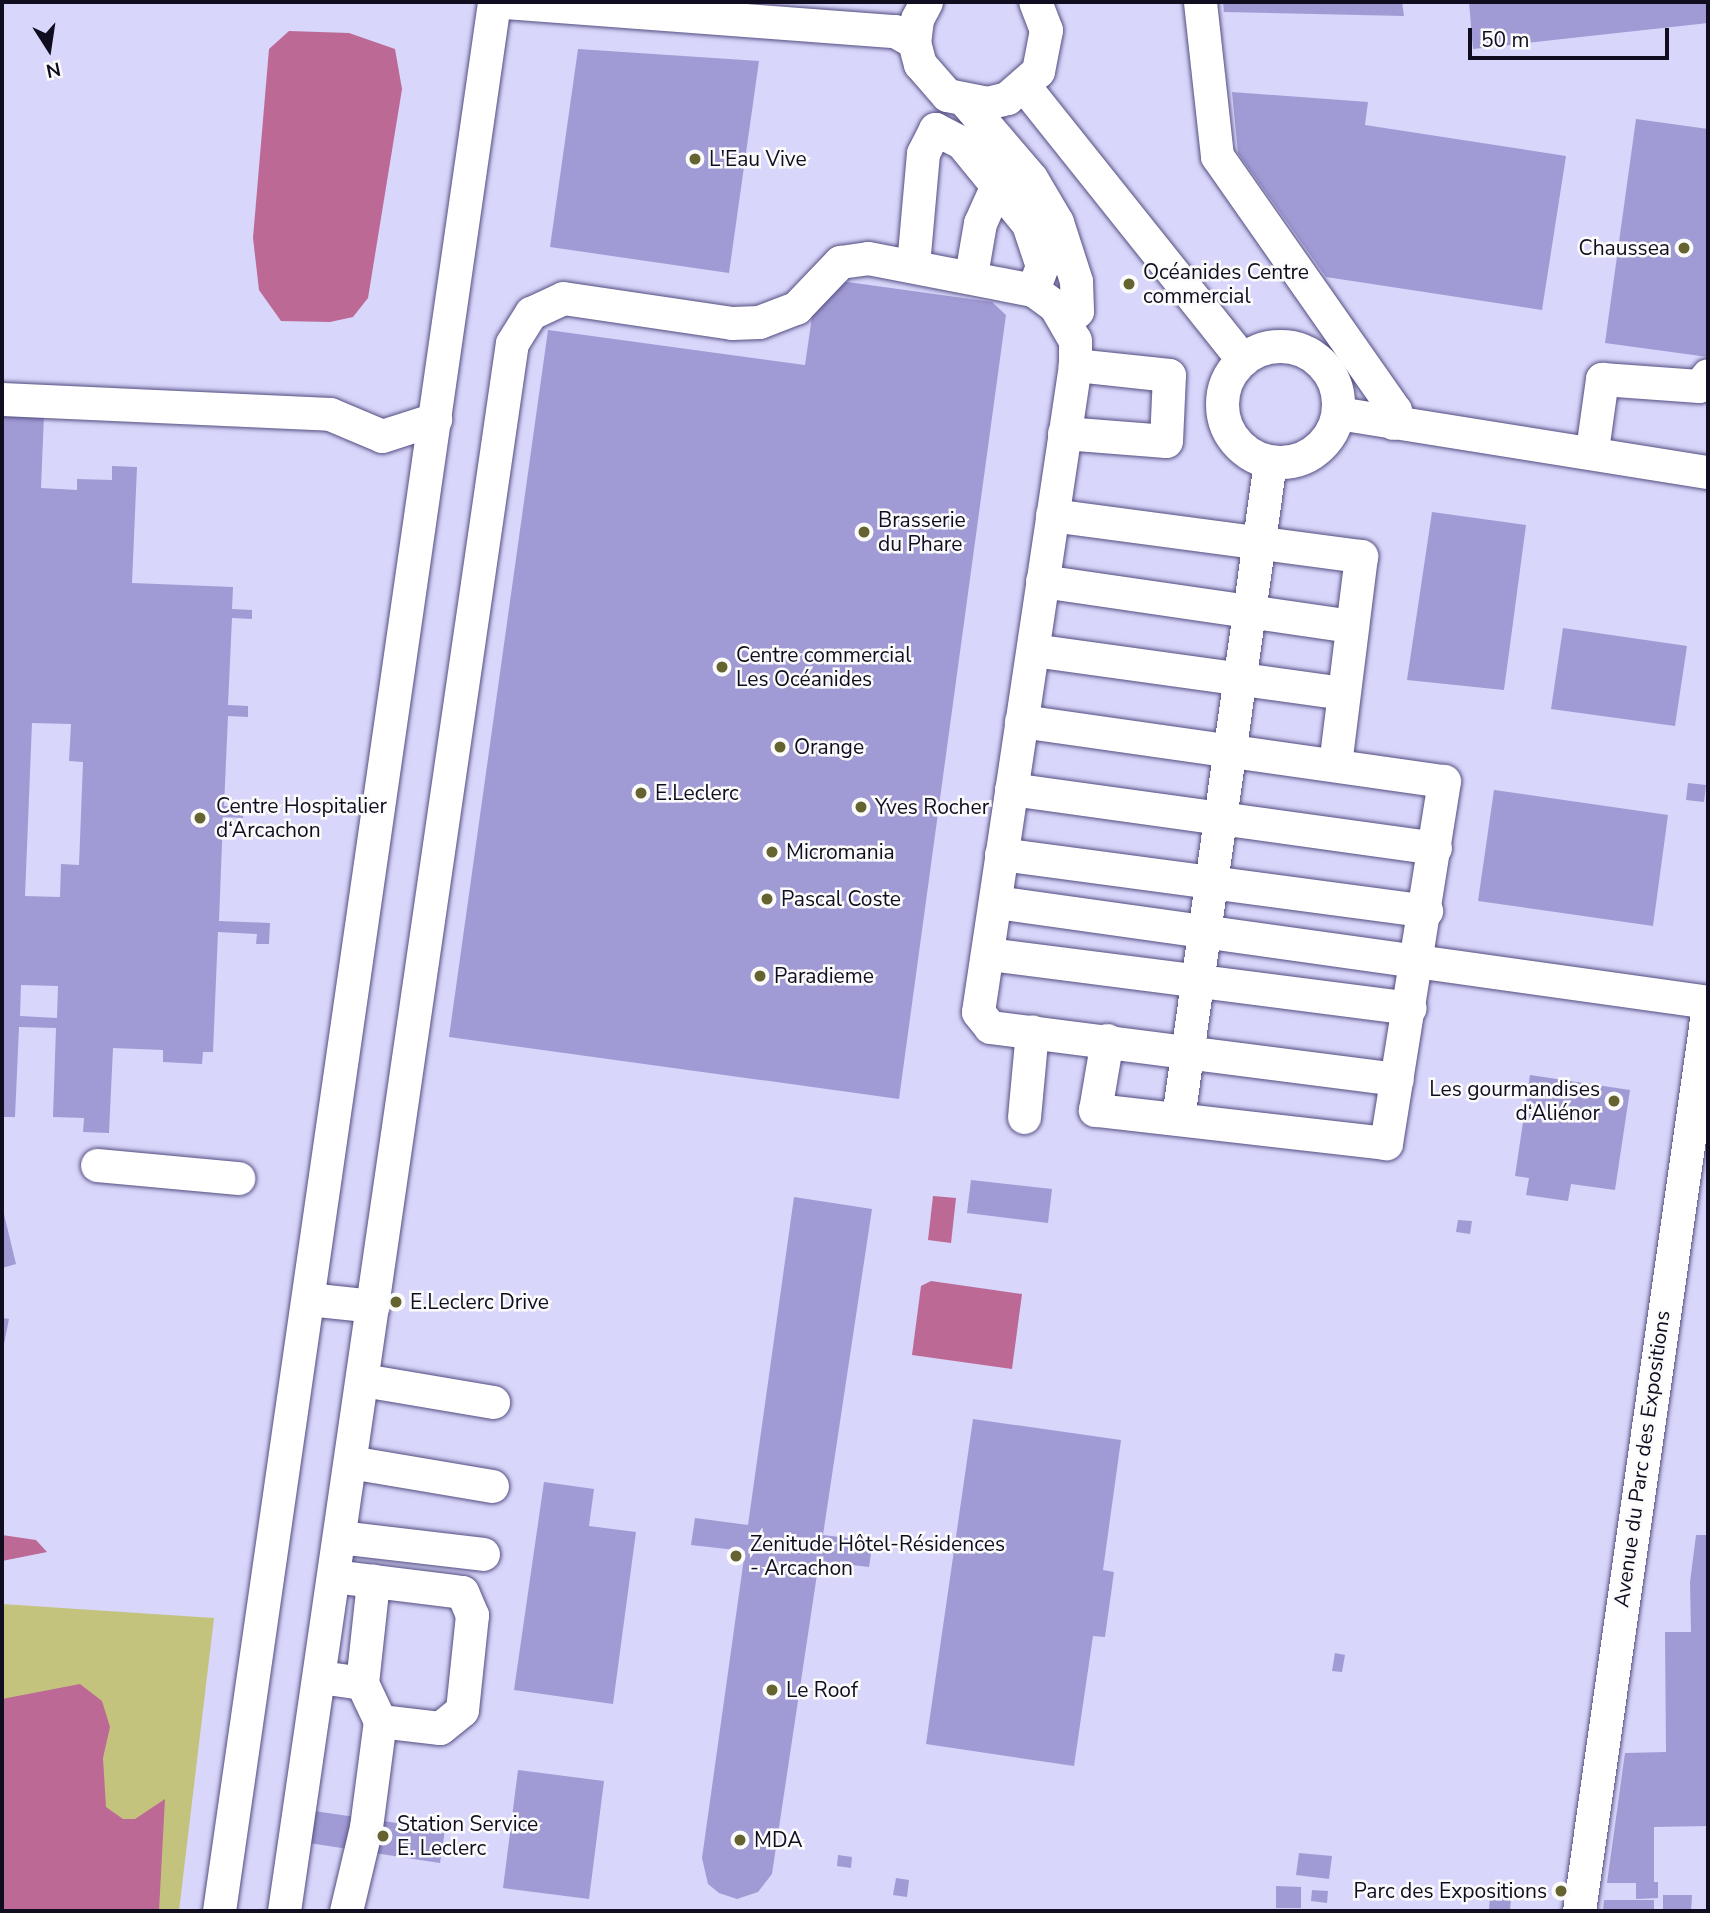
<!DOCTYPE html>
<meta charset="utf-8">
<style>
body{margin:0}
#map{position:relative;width:1710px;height:1913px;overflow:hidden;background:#d8d6fa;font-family:"Nunito Sans",sans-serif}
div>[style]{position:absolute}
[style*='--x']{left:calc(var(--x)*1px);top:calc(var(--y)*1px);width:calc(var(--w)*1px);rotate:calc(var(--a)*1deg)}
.green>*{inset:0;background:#c4c37e}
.water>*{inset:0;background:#bc6995}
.building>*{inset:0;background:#a09bd4}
.roads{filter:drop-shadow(0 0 2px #534e81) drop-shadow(0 0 2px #534e81)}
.minor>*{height:33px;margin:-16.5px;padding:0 16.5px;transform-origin:16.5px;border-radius:16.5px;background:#fff}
.minor>.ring{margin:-16.5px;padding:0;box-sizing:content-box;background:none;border:33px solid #fff;border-radius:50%}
.dots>*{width:19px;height:19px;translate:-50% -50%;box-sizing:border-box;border:4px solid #fbfbfb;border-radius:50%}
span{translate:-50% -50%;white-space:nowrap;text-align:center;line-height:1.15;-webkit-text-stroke:5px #fbfbfb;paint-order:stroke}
.poi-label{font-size:21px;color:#100d21}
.left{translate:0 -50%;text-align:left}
.right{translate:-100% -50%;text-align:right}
.street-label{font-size:21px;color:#100d21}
.frame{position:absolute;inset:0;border:4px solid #100d21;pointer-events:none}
.north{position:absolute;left:14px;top:14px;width:70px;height:70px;-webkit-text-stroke:5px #fbfbfb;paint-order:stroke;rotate:168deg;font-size:19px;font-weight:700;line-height:28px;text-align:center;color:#100d21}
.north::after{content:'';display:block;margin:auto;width:24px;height:32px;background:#100d21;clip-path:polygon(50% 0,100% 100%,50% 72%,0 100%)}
.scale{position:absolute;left:1468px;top:28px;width:201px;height:32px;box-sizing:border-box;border:4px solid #100d21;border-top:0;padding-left:9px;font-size:21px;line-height:24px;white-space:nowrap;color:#100d21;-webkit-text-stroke:5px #fbfbfb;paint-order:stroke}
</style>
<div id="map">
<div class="green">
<div style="clip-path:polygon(2px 1604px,214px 1618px,179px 1911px,2px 1911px)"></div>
</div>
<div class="water">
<div style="clip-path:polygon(289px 31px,349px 33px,395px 49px,402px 89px,368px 298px,353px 317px,330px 322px,281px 321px,259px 290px,253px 238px,269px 49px)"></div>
<div style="clip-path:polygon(933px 1196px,956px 1198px,951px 1243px,928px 1240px)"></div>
<div style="clip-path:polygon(931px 1281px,1022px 1294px,1012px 1369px,912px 1355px,921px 1286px)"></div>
<div style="clip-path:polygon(2px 1535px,36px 1540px,47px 1552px,2px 1561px)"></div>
<div style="clip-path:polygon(80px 1684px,102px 1701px,110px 1727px,103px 1758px,106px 1807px,123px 1819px,135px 1819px,165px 1799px,159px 1911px,2px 1911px,2px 1699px)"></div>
</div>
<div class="building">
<div style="clip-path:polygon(1223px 2px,1402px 2px,1404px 16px,1224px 12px)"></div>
<div style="clip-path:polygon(1469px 2px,1708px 2px,1708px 23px,1473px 49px)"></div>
<div style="clip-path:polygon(578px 49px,759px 61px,729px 273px,550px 247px)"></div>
<div style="clip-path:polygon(1232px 92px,1368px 102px,1365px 125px,1566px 156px,1542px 310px,1326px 277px,1238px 153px)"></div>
<div style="clip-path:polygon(1636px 119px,1708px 129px,1708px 357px,1605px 343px)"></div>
<div style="clip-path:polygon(833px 280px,992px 302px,1006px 315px,899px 1099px,449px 1037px,548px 330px,805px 365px,816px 289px)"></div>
<div style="clip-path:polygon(evenodd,2px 413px,44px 415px,41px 488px,77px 490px,77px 479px,112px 480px,112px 466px,137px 467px,132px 583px,233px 587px,232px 609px,252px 610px,252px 619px,232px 618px,228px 705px,248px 706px,248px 717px,228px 716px,224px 806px,244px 807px,243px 818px,223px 817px,219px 921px,270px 923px,269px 944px,256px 944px,257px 934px,218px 932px,213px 1052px,203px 1052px,202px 1064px,163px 1062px,163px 1050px,113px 1048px,109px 1133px,83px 1132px,84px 1118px,53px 1117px,56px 1028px,19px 1027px,15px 1117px,2px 1117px,2px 413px,32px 723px,71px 724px,69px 761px,83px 762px,79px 865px,61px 864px,60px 897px,25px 896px,32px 723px,2px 413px,21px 985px,58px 986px,57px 1018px,20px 1016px,21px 985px)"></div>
<div style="clip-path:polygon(1432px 512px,1526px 525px,1504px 690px,1407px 680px)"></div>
<div style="clip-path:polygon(1563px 628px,1687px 646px,1675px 726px,1551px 709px)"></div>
<div style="clip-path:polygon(1688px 783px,1706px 785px,1704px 802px,1686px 800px)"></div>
<div style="clip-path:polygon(1494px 790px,1668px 815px,1653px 926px,1478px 901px)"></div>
<div style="clip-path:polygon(1530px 1075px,1630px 1090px,1615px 1190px,1571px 1184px,1568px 1201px,1526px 1195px,1529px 1178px,1515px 1176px)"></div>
<div style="clip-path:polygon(971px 1180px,1052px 1189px,1048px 1223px,967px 1213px)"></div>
<div style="clip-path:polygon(794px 1197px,872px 1209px,823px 1535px,873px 1541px,869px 1567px,819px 1561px,772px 1874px,758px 1892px,737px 1899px,719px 1893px,708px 1884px,702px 1858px,745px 1551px,691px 1545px,695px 1518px,748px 1525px)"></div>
<div style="clip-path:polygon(2px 1206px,16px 1264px,2px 1268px)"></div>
<div style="clip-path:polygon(1458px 1220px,1472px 1221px,1470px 1234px,1456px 1232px)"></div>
<div style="clip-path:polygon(2px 1318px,9px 1319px,3px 1349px,2px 1348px)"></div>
<div style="clip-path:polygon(973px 1419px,1121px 1440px,1103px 1570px,1114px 1572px,1105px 1637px,1093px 1636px,1074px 1766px,926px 1744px)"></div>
<div style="clip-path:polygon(544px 1482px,594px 1489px,589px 1526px,636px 1532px,613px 1704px,514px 1690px)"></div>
<div style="clip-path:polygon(1696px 1535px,1708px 1535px,1708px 1826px,1654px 1827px,1654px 1882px,1658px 1882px,1658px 1898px,1636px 1899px,1636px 1883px,1607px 1883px,1625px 1753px,1666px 1752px,1665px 1632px,1691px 1632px,1690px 1582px)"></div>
<div style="clip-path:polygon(1335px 1653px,1345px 1655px,1342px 1672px,1332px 1671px)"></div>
<div style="clip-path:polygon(518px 1770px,604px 1781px,589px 1899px,503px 1888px)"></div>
<div style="clip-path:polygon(314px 1811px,445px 1830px,440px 1863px,309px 1843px)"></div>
<div style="clip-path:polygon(1299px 1853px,1332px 1856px,1329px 1879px,1296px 1875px)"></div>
<div style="clip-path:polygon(838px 1855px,852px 1857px,851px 1868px,837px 1866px)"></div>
<div style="clip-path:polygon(896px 1878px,909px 1880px,907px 1897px,893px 1895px)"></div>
<div style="clip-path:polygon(1276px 1886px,1301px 1887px,1301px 1908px,1276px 1908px)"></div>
<div style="clip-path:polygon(1312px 1890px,1328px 1891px,1327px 1903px,1311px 1901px)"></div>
<div style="clip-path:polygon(1663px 1895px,1692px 1895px,1691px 1911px,1663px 1911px)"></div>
<div style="clip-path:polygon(1490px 1896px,1511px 1898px,1510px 1911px,1489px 1911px)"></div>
<div style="clip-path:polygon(1604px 1900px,1654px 1900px,1654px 1911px,1603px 1911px)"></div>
</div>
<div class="roads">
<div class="minor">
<div style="--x:505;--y:2;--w:391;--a:4.3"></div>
<div style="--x:895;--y:31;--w:22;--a:30"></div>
<div style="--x:926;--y:2;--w:19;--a:118"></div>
<div style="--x:917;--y:19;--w:23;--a:97"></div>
<div style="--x:914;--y:42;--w:23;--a:75"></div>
<div style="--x:920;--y:64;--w:41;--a:48.9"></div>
<div style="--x:947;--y:95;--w:41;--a:11.3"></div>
<div style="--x:987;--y:103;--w:21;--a:-14"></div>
<div style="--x:1007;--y:98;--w:41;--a:-41.1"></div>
<div style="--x:1038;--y:71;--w:42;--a:-79"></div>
<div style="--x:1046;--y:30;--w:30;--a:-111"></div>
<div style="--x:1200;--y:2;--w:155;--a:83.7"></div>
<div style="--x:1217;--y:156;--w:310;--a:55"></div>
<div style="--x:1395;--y:410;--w:13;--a:99"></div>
<div style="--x:1025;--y:87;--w:349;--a:51.4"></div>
<div style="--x:966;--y:102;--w:100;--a:49.5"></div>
<div style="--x:1031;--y:178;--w:51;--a:59.4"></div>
<div style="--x:1057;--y:222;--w:62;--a:72.1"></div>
<div style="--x:1076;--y:281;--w:30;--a:88"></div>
<div style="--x:1077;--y:311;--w:14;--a:146"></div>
<div style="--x:913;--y:265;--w:112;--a:-84.9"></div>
<div style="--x:923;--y:153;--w:27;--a:-63"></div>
<div style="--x:935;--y:129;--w:30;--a:27"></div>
<div style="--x:962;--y:143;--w:104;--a:50.8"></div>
<div style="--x:1028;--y:224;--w:44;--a:71.6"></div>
<div style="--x:1042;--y:266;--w:26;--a:111"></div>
<div style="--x:971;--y:275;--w:53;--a:-80.2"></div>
<div style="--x:980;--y:223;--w:44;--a:-65.8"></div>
<div class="ring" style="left:1222px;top:346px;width:83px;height:83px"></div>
<div style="--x:2;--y:399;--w:328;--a:2.6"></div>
<div style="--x:330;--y:414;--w:56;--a:22.9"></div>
<div style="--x:382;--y:436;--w:56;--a:-17.8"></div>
<div style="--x:1338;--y:413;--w:375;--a:9.1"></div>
<div style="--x:1064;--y:433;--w:102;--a:4.5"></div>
<div style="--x:1166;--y:441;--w:66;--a:-87.4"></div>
<div style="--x:1169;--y:375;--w:95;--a:-173.9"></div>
<div style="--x:1592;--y:450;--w:72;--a:-82"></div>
<div style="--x:1602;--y:379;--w:97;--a:4.1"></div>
<div style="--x:1699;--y:386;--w:14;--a:-51"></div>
<div style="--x:1052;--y:515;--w:312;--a:7.6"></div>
<div style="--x:1361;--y:556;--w:210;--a:97.1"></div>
<div style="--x:1042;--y:581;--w:313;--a:8.3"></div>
<div style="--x:1033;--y:650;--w:313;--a:7.9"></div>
<div style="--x:1021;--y:721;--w:427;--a:8.1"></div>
<div style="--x:1444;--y:781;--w:367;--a:99.1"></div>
<div style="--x:1386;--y:1143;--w:293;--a:-173.5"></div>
<div style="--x:1095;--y:1110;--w:71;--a:-80.3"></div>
<div style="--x:1011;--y:789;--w:428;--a:7.9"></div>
<div style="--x:1001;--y:854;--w:429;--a:7.6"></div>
<div style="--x:996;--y:902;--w:719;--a:7.99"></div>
<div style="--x:989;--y:954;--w:424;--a:7.3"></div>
<div style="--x:1024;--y:1117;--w:86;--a:-84.7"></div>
<div style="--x:1178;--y:1118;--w:662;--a:-82.02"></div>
<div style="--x:97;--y:1165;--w:142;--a:5.3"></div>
<div style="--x:308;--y:1299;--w:65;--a:6.1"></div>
<div style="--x:363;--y:1380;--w:132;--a:9.6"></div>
<div style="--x:350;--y:1462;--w:144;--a:9.6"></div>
<div style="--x:339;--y:1537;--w:145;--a:6.7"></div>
<div style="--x:320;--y:1677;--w:42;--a:8.1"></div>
<div style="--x:362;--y:1683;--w:42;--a:64.7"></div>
<div style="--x:380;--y:1721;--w:60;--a:6.7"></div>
<div style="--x:440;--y:1728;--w:28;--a:-39"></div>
<div style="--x:462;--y:1710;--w:96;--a:-84"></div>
<div style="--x:472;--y:1615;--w:25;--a:-113"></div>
<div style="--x:462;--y:1592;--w:129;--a:-172.9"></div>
<div style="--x:362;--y:1683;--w:103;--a:-83.8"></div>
<div style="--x:219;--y:1911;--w:1929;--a:-81.8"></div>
<div style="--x:284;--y:1911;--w:1584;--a:-81.73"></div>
<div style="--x:512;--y:343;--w:36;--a:-58"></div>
<div style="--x:531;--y:313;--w:35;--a:-25"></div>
<div style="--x:563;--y:298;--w:171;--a:8.4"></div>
<div style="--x:732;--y:323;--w:27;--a:-2"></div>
<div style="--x:759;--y:322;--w:40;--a:-21"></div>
<div style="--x:796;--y:308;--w:64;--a:-46.3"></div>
<div style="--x:840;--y:262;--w:28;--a:-8"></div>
<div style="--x:868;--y:258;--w:168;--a:11"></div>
<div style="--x:1033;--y:290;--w:27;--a:36"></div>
<div style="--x:1055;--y:306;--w:39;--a:60"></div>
<div style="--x:1075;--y:340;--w:25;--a:90"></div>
<div style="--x:1075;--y:365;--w:654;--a:98.53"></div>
<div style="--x:978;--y:1012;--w:19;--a:51"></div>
<div style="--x:990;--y:1027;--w:410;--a:7.3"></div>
<div style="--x:346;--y:1911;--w:86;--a:-76.6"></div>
<div style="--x:366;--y:1827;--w:107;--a:-82.5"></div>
<div style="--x:1579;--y:1911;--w:914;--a:-81.89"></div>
</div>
</div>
<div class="dots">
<div style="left:695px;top:159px;background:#656431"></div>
<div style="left:1684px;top:248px;background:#656431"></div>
<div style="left:1129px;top:284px;background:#656431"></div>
<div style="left:864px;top:532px;background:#656431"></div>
<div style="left:722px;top:667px;background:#656431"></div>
<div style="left:780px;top:747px;background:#656431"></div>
<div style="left:641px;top:793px;background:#656431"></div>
<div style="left:861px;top:807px;background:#656431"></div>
<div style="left:200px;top:818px;background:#656431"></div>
<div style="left:772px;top:852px;background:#656431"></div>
<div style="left:767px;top:899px;background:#656431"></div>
<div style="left:760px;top:976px;background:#656431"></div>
<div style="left:1614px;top:1101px;background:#656431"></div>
<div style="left:396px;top:1302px;background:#656431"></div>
<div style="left:736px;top:1556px;background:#656431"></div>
<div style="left:772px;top:1690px;background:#656431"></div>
<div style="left:383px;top:1836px;background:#656431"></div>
<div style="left:740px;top:1840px;background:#656431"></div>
<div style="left:1561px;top:1891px;background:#656431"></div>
</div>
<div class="poi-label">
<span class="left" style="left:709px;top:159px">L'Eau Vive</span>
<span class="right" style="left:1670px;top:248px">Chaussea</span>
<span class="left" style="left:1143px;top:284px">Océanides Centre<br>commercial</span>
<span class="left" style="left:878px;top:532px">Brasserie<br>du Phare</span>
<span class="left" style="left:736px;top:667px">Centre commercial<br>Les Océanides</span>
<span class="left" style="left:794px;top:747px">Orange</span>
<span class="left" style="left:655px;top:793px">E.Leclerc</span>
<span class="left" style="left:216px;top:818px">Centre Hospitalier<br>d‘Arcachon</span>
<span class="left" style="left:875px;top:807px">Yves Rocher</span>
<span class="left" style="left:786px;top:852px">Micromania</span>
<span class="left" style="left:781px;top:899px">Pascal Coste</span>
<span class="left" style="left:774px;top:976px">Paradieme</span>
<span class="right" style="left:1600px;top:1101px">Les gourmandises<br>d‘Aliénor</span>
<span class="left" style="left:410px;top:1302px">E.Leclerc Drive</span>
<span class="left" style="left:750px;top:1556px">Zenitude Hôtel-Résidences<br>- Arcachon</span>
<span class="left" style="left:786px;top:1690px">Le Roof</span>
<span class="left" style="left:397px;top:1836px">Station Service<br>E. Leclerc</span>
<span class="left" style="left:754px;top:1840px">MDA</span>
<span class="right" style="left:1547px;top:1891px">Parc des Expositions</span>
</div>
<div class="street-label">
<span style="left:1642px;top:1459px;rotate:-82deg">Avenue du Parc des Expositions</span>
</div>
<div class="frame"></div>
<div class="north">N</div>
<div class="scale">50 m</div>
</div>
